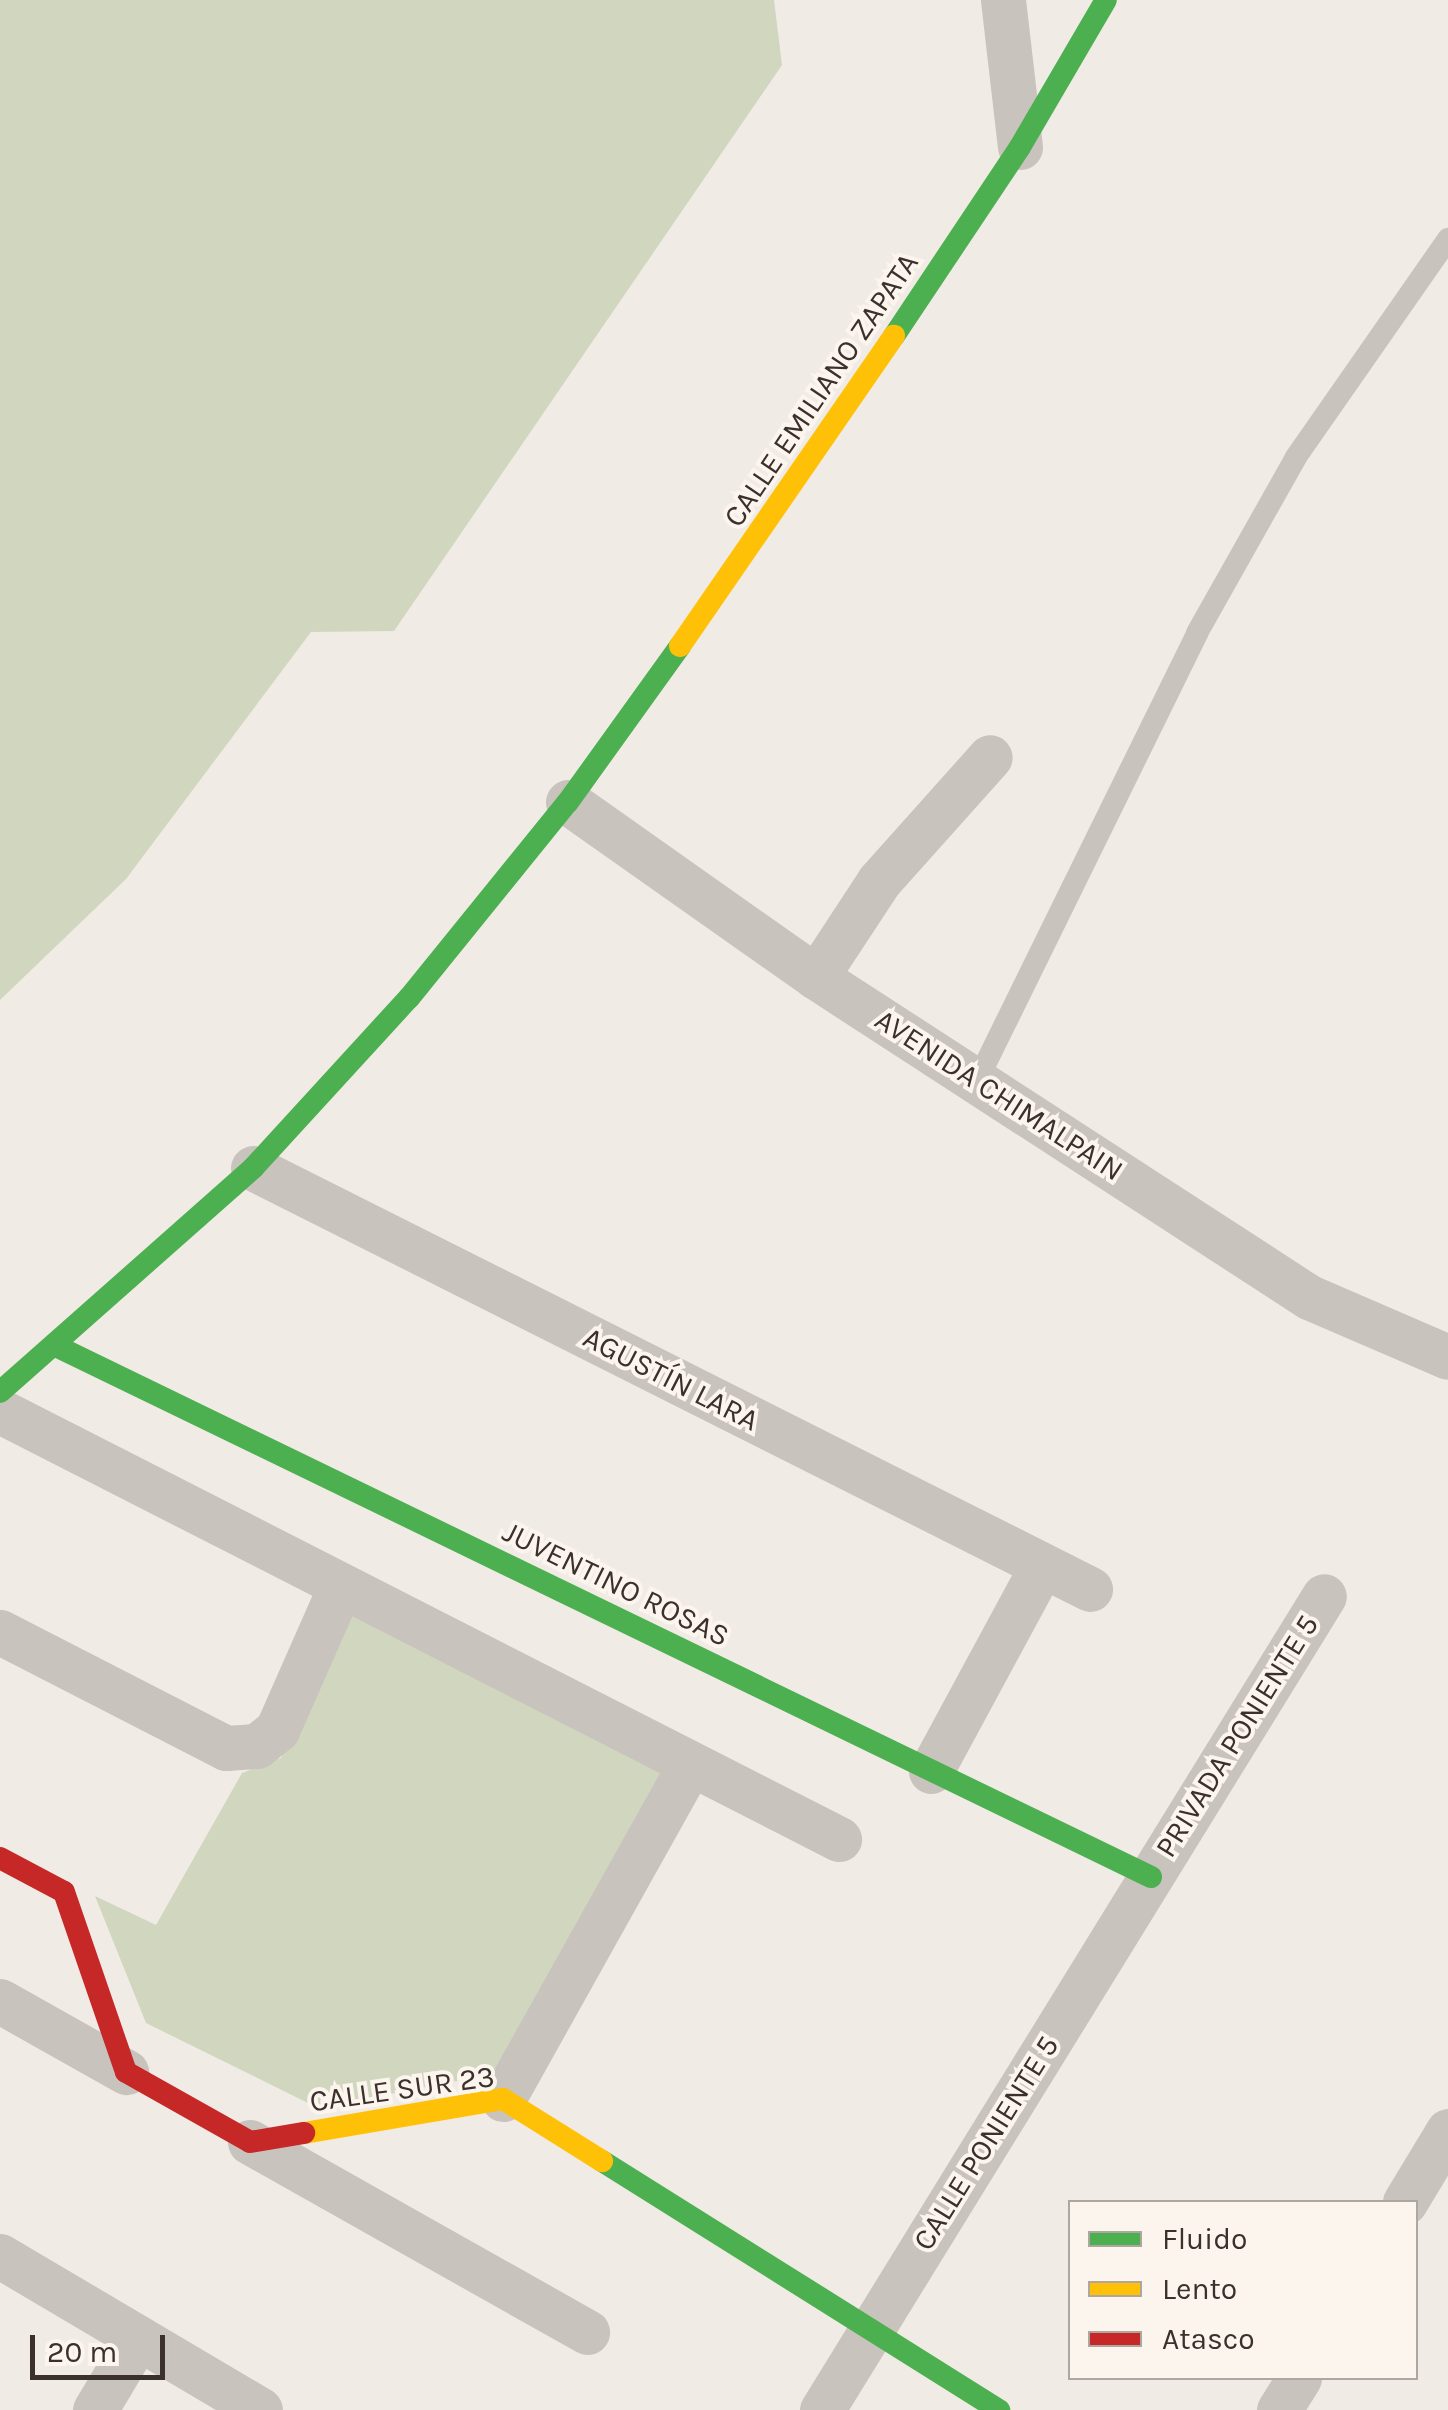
<!DOCTYPE html>
<meta charset="utf-8">
<style>
body{margin:0}
#map{position:relative;width:1448px;height:2410px;overflow:hidden;background:#f0ebe5;font-family:Karla,sans-serif}
div>[style]{position:absolute}
[style*='--x']{left:calc(var(--x)*1px);top:calc(var(--y)*1px);width:calc(var(--w)*1px);rotate:calc(var(--a)*1deg)}
.green>*{inset:0;background:#d1d6bf}
.lane>*{height:22px;margin:-11px;padding:0 11px;transform-origin:11px;border-radius:11px;background:#c9c3be}
.street>*{height:45px;margin:-22.5px;padding:0 22.5px;transform-origin:22.5px;border-radius:22.5px;background:#c9c3be}
.fast>*{height:22px;margin:-11px;padding:0 11px;transform-origin:11px;border-radius:11px;background:#4caf50}
.slow>*{height:22px;margin:-11px;padding:0 11px;transform-origin:11px;border-radius:11px;background:#ffc107}
.jam>*{height:22px;margin:-11px;padding:0 11px;transform-origin:11px;border-radius:11px;background:#c62828}
span{translate:-50% -50%;white-space:nowrap;text-align:center;line-height:1.15;-webkit-text-stroke:8px #fbf5ee;paint-order:stroke}
.street-label{font-size:30px;color:#3b302b}
.legend{position:absolute;left:1068px;top:2200px;width:350px;height:180px;box-sizing:border-box;background:#fbf5ee;border:2px solid #aea6a0;margin:0;padding:12px 18px;list-style:none;font-size:30px;color:#3b302b}
.legend li{display:flex;align-items:center;gap:20px;height:50px}
.legend b{width:50px;border:2px solid #aea6a0}
.scale{position:absolute;left:30px;top:2335px;width:135px;height:45px;box-sizing:border-box;border:5px solid #3b302b;border-top:0;padding-left:12px;font-size:30px;line-height:35px;white-space:nowrap;color:#3b302b;-webkit-text-stroke:8px #fbf5ee;paint-order:stroke}
</style>
<div id="map">
<div class="green">
<div style="clip-path:polygon(0 0,774px 0,782px 65px,394px 631px,311px 632px,126px 879px,0 1000px)"></div>
<div style="clip-path:polygon(349px 1605px,671px 1773px,498px 2073px,318px 2108px,146px 2023px,95px 1896px,156px 1925px,242px 1773px,281px 1758px)"></div>
</div>
<div class="lane">
<div style="--x:977;--y:1081;--w:499;--a:-63.8"></div>
<div style="--x:1197;--y:633;--w:202;--a:-60.6"></div>
<div style="--x:1296;--y:457;--w:266;--a:-55.1"></div>
</div>
<div class="street">
<div style="--x:1003;--y:0;--w:148;--a:83.4"></div>
<div style="--x:568;--y:802;--w:304;--a:35.2"></div>
<div style="--x:816;--y:977;--w:588;--a:32.99"></div>
<div style="--x:1309;--y:1297;--w:151;--a:23.3"></div>
<div style="--x:816;--y:977;--w:115;--a:-56.7"></div>
<div style="--x:879;--y:881;--w:166;--a:-48.2"></div>
<div style="--x:253;--y:1168;--w:937;--a:26.7"></div>
<div style="--x:0;--y:1411;--w:942;--a:27.03"></div>
<div style="--x:0;--y:1632;--w:254;--a:27.2"></div>
<div style="--x:226;--y:1748;--w:31;--a:-4"></div>
<div style="--x:257;--y:1746;--w:26;--a:-39"></div>
<div style="--x:277;--y:1730;--w:156;--a:-66.2"></div>
<div style="--x:931;--y:1771;--w:233;--a:-61.6"></div>
<div style="--x:0;--y:2001;--w:145;--a:29.4"></div>
<div style="--x:503;--y:2099;--w:384;--a:-60.8"></div>
<div style="--x:250;--y:2142;--w:387;--a:29.4"></div>
<div style="--x:1405;--y:2202;--w:83;--a:-58.8"></div>
<div style="--x:0;--y:2256;--w:302;--a:30.6"></div>
<div style="--x:95;--y:2410;--w:84;--a:-59.2"></div>
<div style="--x:822;--y:2410;--w:956;--a:-58.34"></div>
<div style="--x:1279;--y:2410;--w:38;--a:-58"></div>
</div>
<div class="fast">
<div style="--x:894;--y:336;--w:227;--a:-56.3"></div>
<div style="--x:1020;--y:147;--w:170;--a:-59.7"></div>
<div style="--x:56;--y:1346;--w:1217;--a:25.87"></div>
<div style="--x:0;--y:1392;--w:338;--a:-41.5"></div>
<div style="--x:253;--y:1168;--w:231;--a:-47.5"></div>
<div style="--x:409;--y:998;--w:252;--a:-51"></div>
<div style="--x:568;--y:802;--w:192;--a:-54.3"></div>
<div style="--x:602;--y:2161;--w:469;--a:32.1"></div>
</div>
<div class="slow">
<div style="--x:680;--y:646;--w:377;--a:-55.4"></div>
<div style="--x:304;--y:2133;--w:202;--a:-9.7"></div>
<div style="--x:503;--y:2099;--w:117;--a:32.1"></div>
</div>
<div class="jam">
<div style="--x:0;--y:1858;--w:72;--a:28"></div>
<div style="--x:64;--y:1892;--w:190;--a:71"></div>
<div style="--x:126;--y:2072;--w:142;--a:29.4"></div>
<div style="--x:250;--y:2142;--w:55;--a:-9.5"></div>
</div>
<div class="street-label">
<span style="left:821px;top:390px;rotate:-56deg">CALLE EMILIANO ZAPATA</span>
<span style="left:999px;top:1095px;rotate:33deg">AVENIDA CHIMALPAIN</span>
<span style="left:671px;top:1379px;rotate:27deg">AGUSTÍN LARA</span>
<span style="left:616px;top:1584px;rotate:26deg">JUVENTINO ROSAS</span>
<span style="left:1237px;top:1736px;rotate:-58deg">PRIVADA PONIENTE 5</span>
<span style="left:402px;top:2089px;rotate:-8deg">CALLE SUR 23</span>
<span style="left:986px;top:2143px;rotate:-58deg">CALLE PONIENTE 5</span>
</div>
<ul class="legend">
<li><b style="height:12px;background:#4caf50"></b>Fluido</li>
<li><b style="height:12px;background:#ffc107"></b>Lento</li>
<li><b style="height:12px;background:#c62828"></b>Atasco</li>
</ul>
<div class="scale">20 m</div>
</div>
